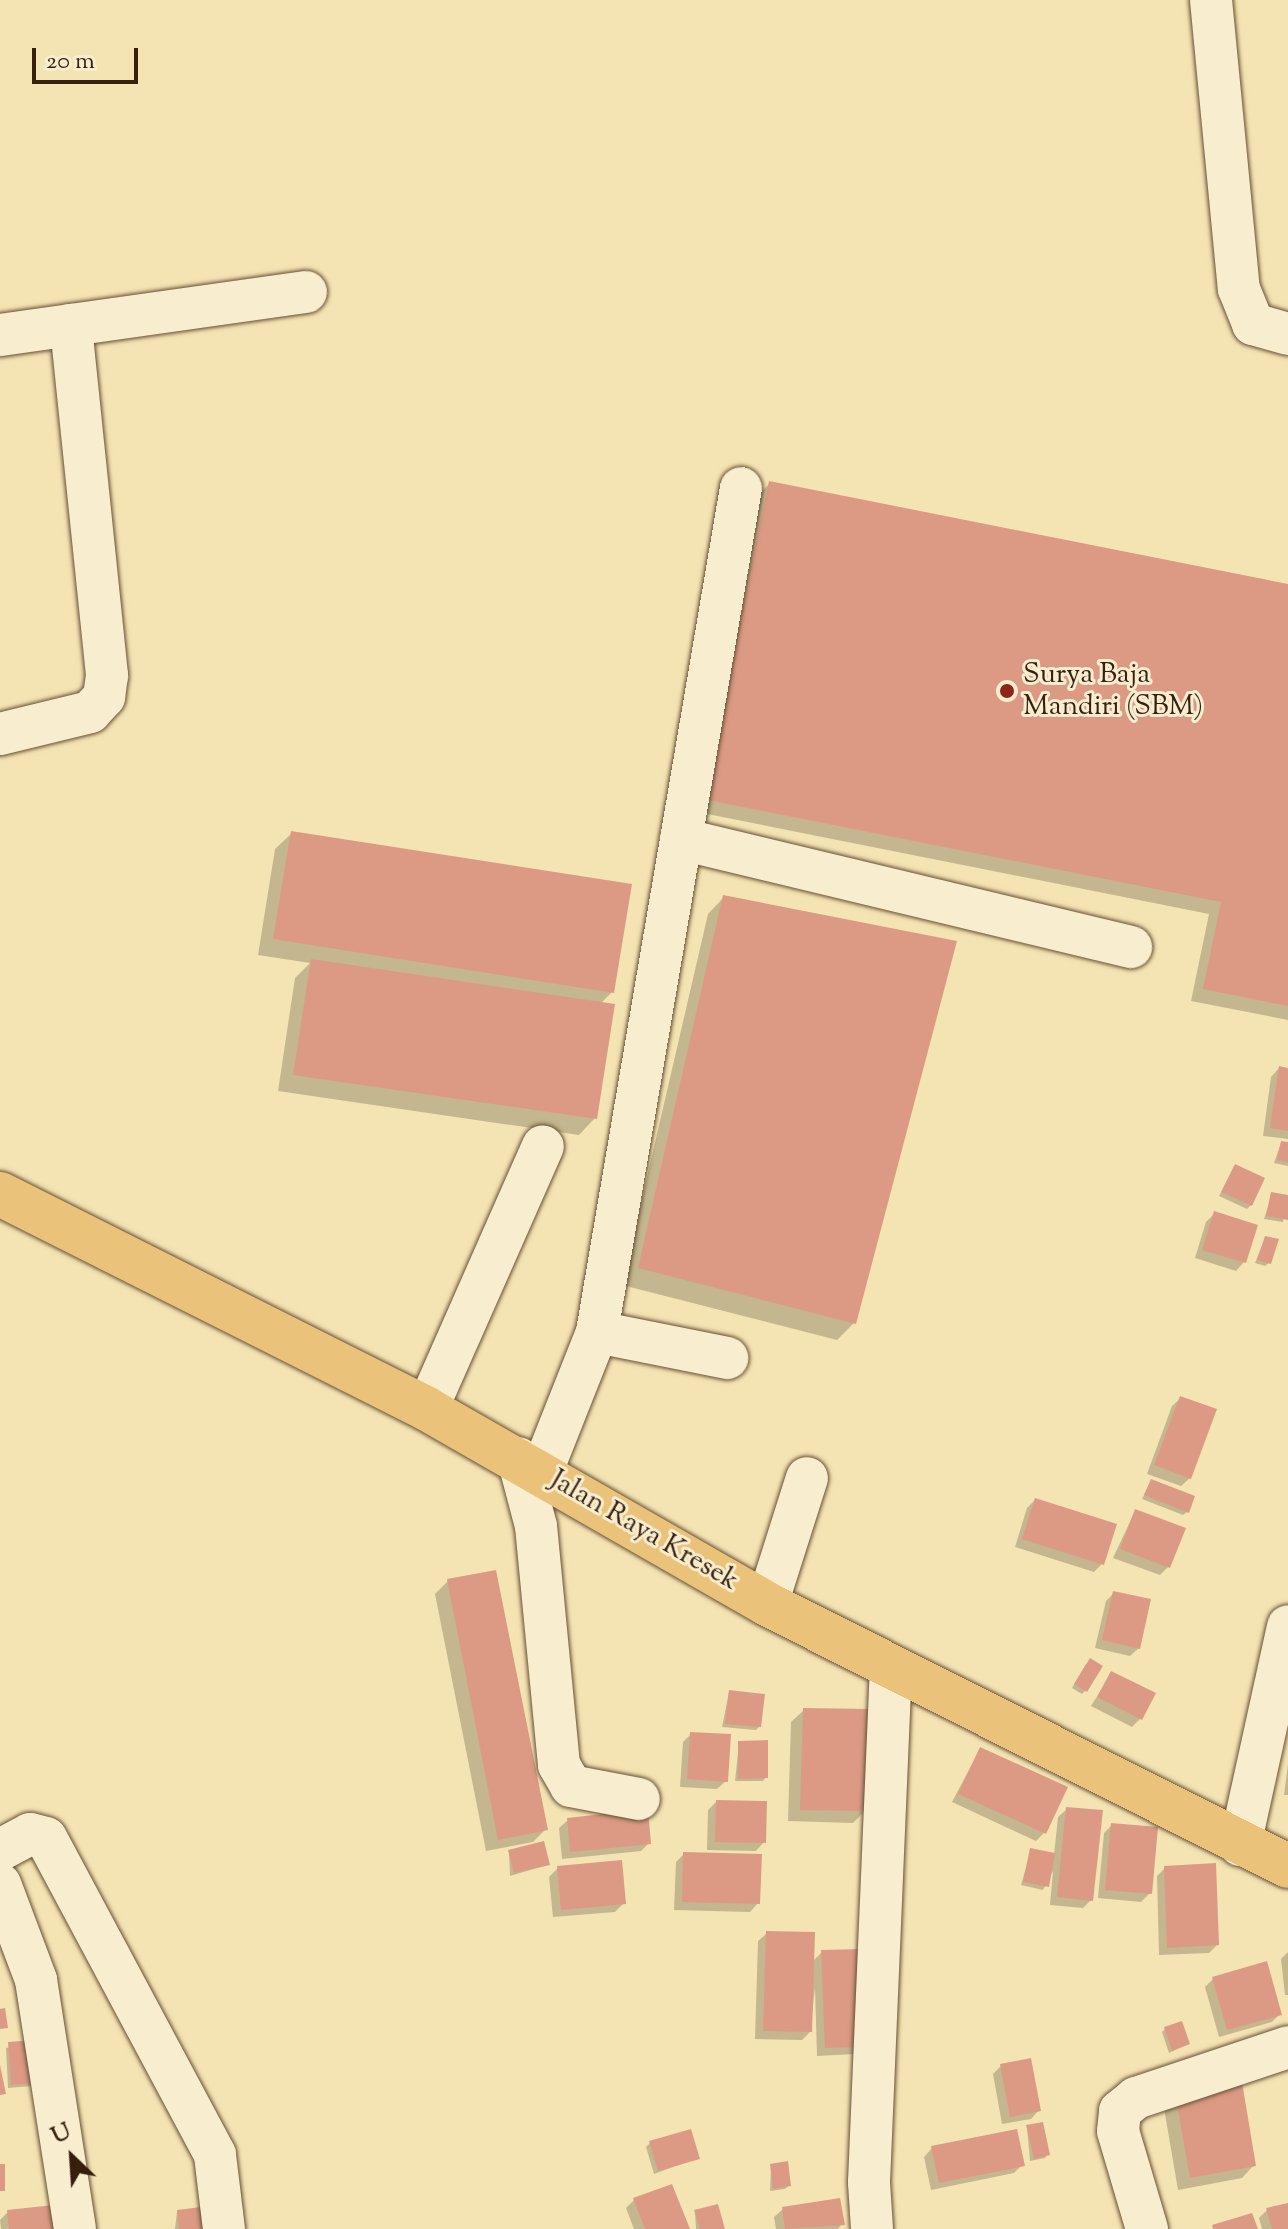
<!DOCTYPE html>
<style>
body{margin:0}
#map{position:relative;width:1288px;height:2229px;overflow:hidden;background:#f5e4b3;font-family:"Sorts Mill Goudy",serif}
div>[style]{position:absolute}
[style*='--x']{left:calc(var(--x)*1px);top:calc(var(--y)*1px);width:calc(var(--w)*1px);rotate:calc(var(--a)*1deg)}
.shadow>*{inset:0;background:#0003}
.building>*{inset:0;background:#dc9a84}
.roads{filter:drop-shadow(0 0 2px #665036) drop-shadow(0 0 2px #665036)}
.minor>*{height:42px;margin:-21px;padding:0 21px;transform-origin:21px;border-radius:21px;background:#f8edce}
.major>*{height:44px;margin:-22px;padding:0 22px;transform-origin:22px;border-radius:22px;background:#eac27a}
.dots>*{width:22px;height:22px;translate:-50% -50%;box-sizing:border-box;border:4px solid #f8edce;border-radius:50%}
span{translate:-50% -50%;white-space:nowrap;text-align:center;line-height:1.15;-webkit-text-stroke:6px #f8edce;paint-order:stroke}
.poi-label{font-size:28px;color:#361f0d}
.left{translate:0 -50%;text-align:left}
.street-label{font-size:28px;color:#361f0d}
.north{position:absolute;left:32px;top:2117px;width:80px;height:80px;-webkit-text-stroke:6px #f8edce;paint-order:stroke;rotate:335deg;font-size:22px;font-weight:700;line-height:32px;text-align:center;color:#361f0d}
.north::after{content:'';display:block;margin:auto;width:28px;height:36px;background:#361f0d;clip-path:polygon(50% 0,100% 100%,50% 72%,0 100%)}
.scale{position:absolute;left:32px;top:48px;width:106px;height:36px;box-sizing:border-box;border:4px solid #361f0d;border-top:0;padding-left:10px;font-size:24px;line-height:28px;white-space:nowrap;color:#361f0d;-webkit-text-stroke:6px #f8edce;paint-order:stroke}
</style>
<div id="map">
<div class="shadow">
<div style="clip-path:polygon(770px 483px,1288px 586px,1288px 1020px,1191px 1001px,1209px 914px,692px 811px,757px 496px)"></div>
<div style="clip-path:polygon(292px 833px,612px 992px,600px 1004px,595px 1118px,579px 1135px,278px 1091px,295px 978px,310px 963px,258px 955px,275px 849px)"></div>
<div style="clip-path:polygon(724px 897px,854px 1323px,837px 1340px,622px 1285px,708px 914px)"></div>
<div style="clip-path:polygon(1279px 1068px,1288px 1070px,1288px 1139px,1263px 1136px,1271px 1077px)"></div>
<div style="clip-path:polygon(1281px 1143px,1288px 1144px,1288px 1166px,1274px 1163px)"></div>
<div style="clip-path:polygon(1235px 1167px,1251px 1205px,1247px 1209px,1219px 1196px)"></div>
<div style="clip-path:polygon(1272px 1194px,1288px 1197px,1283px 1222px,1264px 1219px)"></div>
<div style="clip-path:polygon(1215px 1213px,1244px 1262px,1236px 1271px,1195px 1258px,1206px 1222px)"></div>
<div style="clip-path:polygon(1265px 1238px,1269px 1263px,1265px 1266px,1255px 1263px)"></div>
<div style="clip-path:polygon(1181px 1398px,1190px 1478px,1181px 1486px,1147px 1474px,1172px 1406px)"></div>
<div style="clip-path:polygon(1151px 1481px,1187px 1512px,1183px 1515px,1142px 1499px)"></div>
<div style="clip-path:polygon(1035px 1500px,1102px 1564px,1094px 1572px,1015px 1547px,1027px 1508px)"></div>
<div style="clip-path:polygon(1135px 1511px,1168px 1567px,1160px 1575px,1113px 1558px)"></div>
<div style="clip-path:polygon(448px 1581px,545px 1830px,533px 1842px,486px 1851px,435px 1594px)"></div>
<div style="clip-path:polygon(1114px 1593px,1139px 1648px,1130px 1656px,1095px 1648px,1106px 1601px)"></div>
<div style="clip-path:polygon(1086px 1664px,1086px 1690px,1082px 1694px,1072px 1688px)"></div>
<div style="clip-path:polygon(1112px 1673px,1140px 1719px,1132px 1727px,1091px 1706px)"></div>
<div style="clip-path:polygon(729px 1692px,759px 1727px,756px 1730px,722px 1727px)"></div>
<div style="clip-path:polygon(804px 1710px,865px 1811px,853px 1823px,788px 1821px,791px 1722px)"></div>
<div style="clip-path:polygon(691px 1734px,726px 1781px,717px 1789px,680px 1787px,683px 1742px)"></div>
<div style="clip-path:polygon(739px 1743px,766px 1777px,763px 1781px,735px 1781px)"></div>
<div style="clip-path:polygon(980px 1749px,1044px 1833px,1036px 1841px,952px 1802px)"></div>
<div style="clip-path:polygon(1288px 1764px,1288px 1795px,1284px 1795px)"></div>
<div style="clip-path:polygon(716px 1802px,764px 1842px,756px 1851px,707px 1850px,708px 1810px)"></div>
<div style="clip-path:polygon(1067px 1809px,1091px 1900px,1083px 1908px,1050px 1905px,1053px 1871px,1043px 1890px,1021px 1885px,1031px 1850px,1054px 1855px,1058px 1817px)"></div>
<div style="clip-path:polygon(568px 1820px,649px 1843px,641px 1851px,562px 1859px,559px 1828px)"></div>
<div style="clip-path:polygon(1112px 1825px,1150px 1893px,1141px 1902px,1098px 1898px,1104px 1833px)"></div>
<div style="clip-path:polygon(509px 1852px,547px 1865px,510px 1876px)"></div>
<div style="clip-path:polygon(684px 1854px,758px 1903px,750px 1912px,674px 1910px,676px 1862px)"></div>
<div style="clip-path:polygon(558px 1868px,624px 1903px,615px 1912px,553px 1917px,549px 1877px)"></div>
<div style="clip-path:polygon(1165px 1868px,1217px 1945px,1209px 1953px,1159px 1955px,1157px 1876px)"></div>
<div style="clip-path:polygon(767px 1933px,812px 1962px,822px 1952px,859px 1951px,855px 2054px,817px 2056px,815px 1988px,810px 2032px,802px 2040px,755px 2039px,758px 1941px)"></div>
<div style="clip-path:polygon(1288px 1952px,1288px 1995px,1285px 1995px,1281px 1959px)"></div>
<div style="clip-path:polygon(1213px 1979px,1280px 2014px,1272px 2022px,1219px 2037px,1205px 1987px)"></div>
<div style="clip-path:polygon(1165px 2029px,1188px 2044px,1169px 2053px,1162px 2032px)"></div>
<div style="clip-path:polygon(34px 2042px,32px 2086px,8px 2088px,6px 2048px)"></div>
<div style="clip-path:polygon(1001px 2066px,1039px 2110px,1031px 2119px,1002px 2124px,993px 2074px)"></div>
<div style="clip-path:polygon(1176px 2096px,1254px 2165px,1242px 2178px,1178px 2190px,1164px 2108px)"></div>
<div style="clip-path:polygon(1027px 2127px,1048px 2154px,1045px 2158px,1030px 2161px)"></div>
<div style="clip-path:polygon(650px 2143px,698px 2158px,654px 2174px,646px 2147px)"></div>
<div style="clip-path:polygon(932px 2148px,1022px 2165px,1014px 2173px,931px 2190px,924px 2157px)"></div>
<div style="clip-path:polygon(771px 2166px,789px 2185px,785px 2189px,770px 2191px)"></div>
<div style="clip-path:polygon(634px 2200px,687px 2229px,634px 2229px,626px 2208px)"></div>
<div style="clip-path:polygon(1288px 2205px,1288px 2229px,1262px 2229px,1259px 2218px,1267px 2210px)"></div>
<div style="clip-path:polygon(783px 2209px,842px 2224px,838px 2229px,776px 2229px,774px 2217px)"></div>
<div style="clip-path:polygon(8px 2212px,64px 2229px,1px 2229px,0 2220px)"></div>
<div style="clip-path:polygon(177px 2212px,218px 2229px,175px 2229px)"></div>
<div style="clip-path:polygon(695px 2212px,723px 2229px,696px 2229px)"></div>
</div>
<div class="building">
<div style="clip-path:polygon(769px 481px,1288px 584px,1288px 1006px,1203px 989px,1221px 902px,703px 799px)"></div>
<div style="clip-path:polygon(291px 831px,632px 884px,614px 993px,273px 939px)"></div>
<div style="clip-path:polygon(723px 895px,957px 941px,856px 1324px,638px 1268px)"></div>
<div style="clip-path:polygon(311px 959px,615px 1004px,597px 1119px,293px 1075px)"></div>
<div style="clip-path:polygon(1279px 1066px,1288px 1068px,1288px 1131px,1270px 1128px)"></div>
<div style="clip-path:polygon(1281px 1141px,1288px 1142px,1288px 1162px,1277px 1160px)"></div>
<div style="clip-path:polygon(1235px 1164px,1265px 1178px,1252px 1206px,1221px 1192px)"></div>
<div style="clip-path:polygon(1271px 1192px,1288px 1195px,1288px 1220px,1266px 1216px)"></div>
<div style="clip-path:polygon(1214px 1211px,1258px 1225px,1246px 1263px,1202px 1250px)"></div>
<div style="clip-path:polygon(1265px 1236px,1279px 1239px,1271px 1264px,1257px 1260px)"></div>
<div style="clip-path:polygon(1180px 1396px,1217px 1409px,1191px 1479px,1154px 1465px)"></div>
<div style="clip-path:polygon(1151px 1479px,1195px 1496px,1189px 1513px,1144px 1495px)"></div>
<div style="clip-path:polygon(1035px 1498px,1117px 1524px,1104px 1565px,1022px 1539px)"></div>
<div style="clip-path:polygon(1135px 1509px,1186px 1528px,1170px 1568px,1120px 1549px)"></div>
<div style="clip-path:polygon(496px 1570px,548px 1830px,498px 1840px,447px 1579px)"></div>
<div style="clip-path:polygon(1113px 1591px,1151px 1599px,1140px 1649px,1102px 1640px)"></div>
<div style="clip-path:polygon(1090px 1658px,1103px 1666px,1087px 1692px,1074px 1684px)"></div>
<div style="clip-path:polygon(1111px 1671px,1156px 1693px,1142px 1720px,1097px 1697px)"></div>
<div style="clip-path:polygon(729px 1690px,765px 1694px,761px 1727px,725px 1724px)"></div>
<div style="clip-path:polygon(803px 1708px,870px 1709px,867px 1811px,800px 1810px)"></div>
<div style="clip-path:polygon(690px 1732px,731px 1734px,728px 1782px,687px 1779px)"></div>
<div style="clip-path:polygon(768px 1740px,768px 1778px,738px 1779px,738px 1741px)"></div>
<div style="clip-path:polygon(980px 1747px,1068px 1787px,1046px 1834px,958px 1794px)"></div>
<div style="clip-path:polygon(716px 1800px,767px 1801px,766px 1843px,715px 1842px)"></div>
<div style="clip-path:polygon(1066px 1807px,1103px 1810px,1093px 1901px,1057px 1897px)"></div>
<div style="clip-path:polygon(648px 1809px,651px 1844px,570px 1852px,567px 1818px)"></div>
<div style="clip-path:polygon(1111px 1823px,1158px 1827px,1152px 1894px,1105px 1890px)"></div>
<div style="clip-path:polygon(544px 1841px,550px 1865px,514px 1873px,508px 1850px)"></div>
<div style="clip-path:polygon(1030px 1848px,1055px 1853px,1049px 1887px,1023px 1882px)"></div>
<div style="clip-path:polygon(683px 1852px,762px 1854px,760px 1904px,682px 1902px)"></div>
<div style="clip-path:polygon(622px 1860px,626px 1904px,561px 1910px,557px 1866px)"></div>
<div style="clip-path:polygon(1216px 1863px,1219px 1945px,1167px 1948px,1164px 1866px)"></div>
<div style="clip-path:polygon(766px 1931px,815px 1932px,812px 2032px,763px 2031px)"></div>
<div style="clip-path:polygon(861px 1949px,865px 2047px,825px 2048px,821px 1950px)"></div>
<div style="clip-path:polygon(1267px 1961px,1282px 2015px,1227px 2030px,1212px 1977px)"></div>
<div style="clip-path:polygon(5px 2008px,8px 2028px,0 2029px,0 2009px)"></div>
<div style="clip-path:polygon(1182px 2021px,1190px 2044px,1172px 2051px,1164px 2027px)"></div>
<div style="clip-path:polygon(36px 2040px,38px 2083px,11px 2085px,8px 2042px)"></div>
<div style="clip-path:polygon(1031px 2058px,1041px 2111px,1010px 2117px,1000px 2064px)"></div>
<div style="clip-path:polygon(0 2065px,6px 2094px,0 2095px)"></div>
<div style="clip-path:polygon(1242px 2082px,1256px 2166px,1190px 2178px,1175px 2094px)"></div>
<div style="clip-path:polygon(1043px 2122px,1050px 2155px,1034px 2159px,1026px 2125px)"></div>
<div style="clip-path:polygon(691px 2129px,700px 2159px,658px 2171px,649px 2141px)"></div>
<div style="clip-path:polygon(1017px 2129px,1025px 2166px,939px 2183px,931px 2146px)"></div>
<div style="clip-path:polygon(788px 2161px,791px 2186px,773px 2189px,770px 2164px)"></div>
<div style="clip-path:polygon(0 2164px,5px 2164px,5px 2191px,0 2191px)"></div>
<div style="clip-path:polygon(672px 2184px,690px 2229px,645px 2229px,633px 2198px)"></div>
<div style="clip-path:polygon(840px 2198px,845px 2225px,785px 2229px,782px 2207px)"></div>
<div style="clip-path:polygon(1288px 2203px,1288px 2229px,1272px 2229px,1266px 2208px)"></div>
<div style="clip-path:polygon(63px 2204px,66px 2229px,9px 2229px,7px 2210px)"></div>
<div style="clip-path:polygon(718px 2204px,725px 2229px,700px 2229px,694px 2210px)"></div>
<div style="clip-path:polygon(217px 2205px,220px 2229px,179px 2229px,177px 2210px)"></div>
<div style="clip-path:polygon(1252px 2213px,1258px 2229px,1213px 2229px,1212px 2225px)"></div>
</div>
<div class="roads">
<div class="minor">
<div style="--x:1211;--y:0;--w:290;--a:84.5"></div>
<div style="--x:1239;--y:289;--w:38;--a:68"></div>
<div style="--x:1253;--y:324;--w:36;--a:16"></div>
<div style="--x:0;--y:335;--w:309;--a:-8"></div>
<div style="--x:0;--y:734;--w:93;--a:-13.7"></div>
<div style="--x:90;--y:712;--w:21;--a:-47"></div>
<div style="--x:104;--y:697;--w:22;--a:-82"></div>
<div style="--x:107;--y:675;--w:352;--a:-95.9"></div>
<div style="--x:681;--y:839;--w:463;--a:13.5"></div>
<div style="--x:597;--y:1332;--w:133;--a:11.3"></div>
<div style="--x:427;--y:1409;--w:287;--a:-66.2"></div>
<div style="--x:518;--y:1458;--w:70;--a:75.2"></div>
<div style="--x:536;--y:1526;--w:240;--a:84.5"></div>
<div style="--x:559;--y:1765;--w:24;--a:60"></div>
<div style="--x:571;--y:1786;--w:69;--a:10.8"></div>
<div style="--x:542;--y:1471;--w:149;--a:-68.4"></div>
<div style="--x:597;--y:1332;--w:856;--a:-80.32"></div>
<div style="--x:767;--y:1604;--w:132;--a:-72.4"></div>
<div style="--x:1240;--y:1845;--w:224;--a:-77.6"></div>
<div style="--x:0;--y:1850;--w:34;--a:-28"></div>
<div style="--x:30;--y:1834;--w:16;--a:14"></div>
<div style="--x:46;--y:1838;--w:359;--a:61.9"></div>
<div style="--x:215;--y:2155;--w:75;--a:83.1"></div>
<div style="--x:0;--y:1884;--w:103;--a:69.4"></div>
<div style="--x:36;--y:1980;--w:252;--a:81.1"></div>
<div style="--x:872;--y:2229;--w:47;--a:-93.7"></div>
<div style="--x:869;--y:2182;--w:516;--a:-87.56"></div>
<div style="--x:1147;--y:2229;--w:102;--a:-106.5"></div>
<div style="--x:1118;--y:2131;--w:20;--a:-84"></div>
<div style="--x:1120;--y:2111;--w:21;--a:-39"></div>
<div style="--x:1136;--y:2098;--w:160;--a:-18.5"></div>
</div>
<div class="major">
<div style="--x:0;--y:1194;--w:478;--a:26.7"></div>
<div style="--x:427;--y:1409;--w:392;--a:29.8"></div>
<div style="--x:767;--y:1604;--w:583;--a:26.7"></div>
</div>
</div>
<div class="dots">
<div style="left:1007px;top:691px;background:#8f2418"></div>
</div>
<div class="poi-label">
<span class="left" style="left:1023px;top:691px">Surya Baja<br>Mandiri (SBM)</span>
</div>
<div class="street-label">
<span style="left:644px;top:1531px;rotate:30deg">Jalan Raya Kresek</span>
</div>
<div class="north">U</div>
<div class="scale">20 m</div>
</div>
